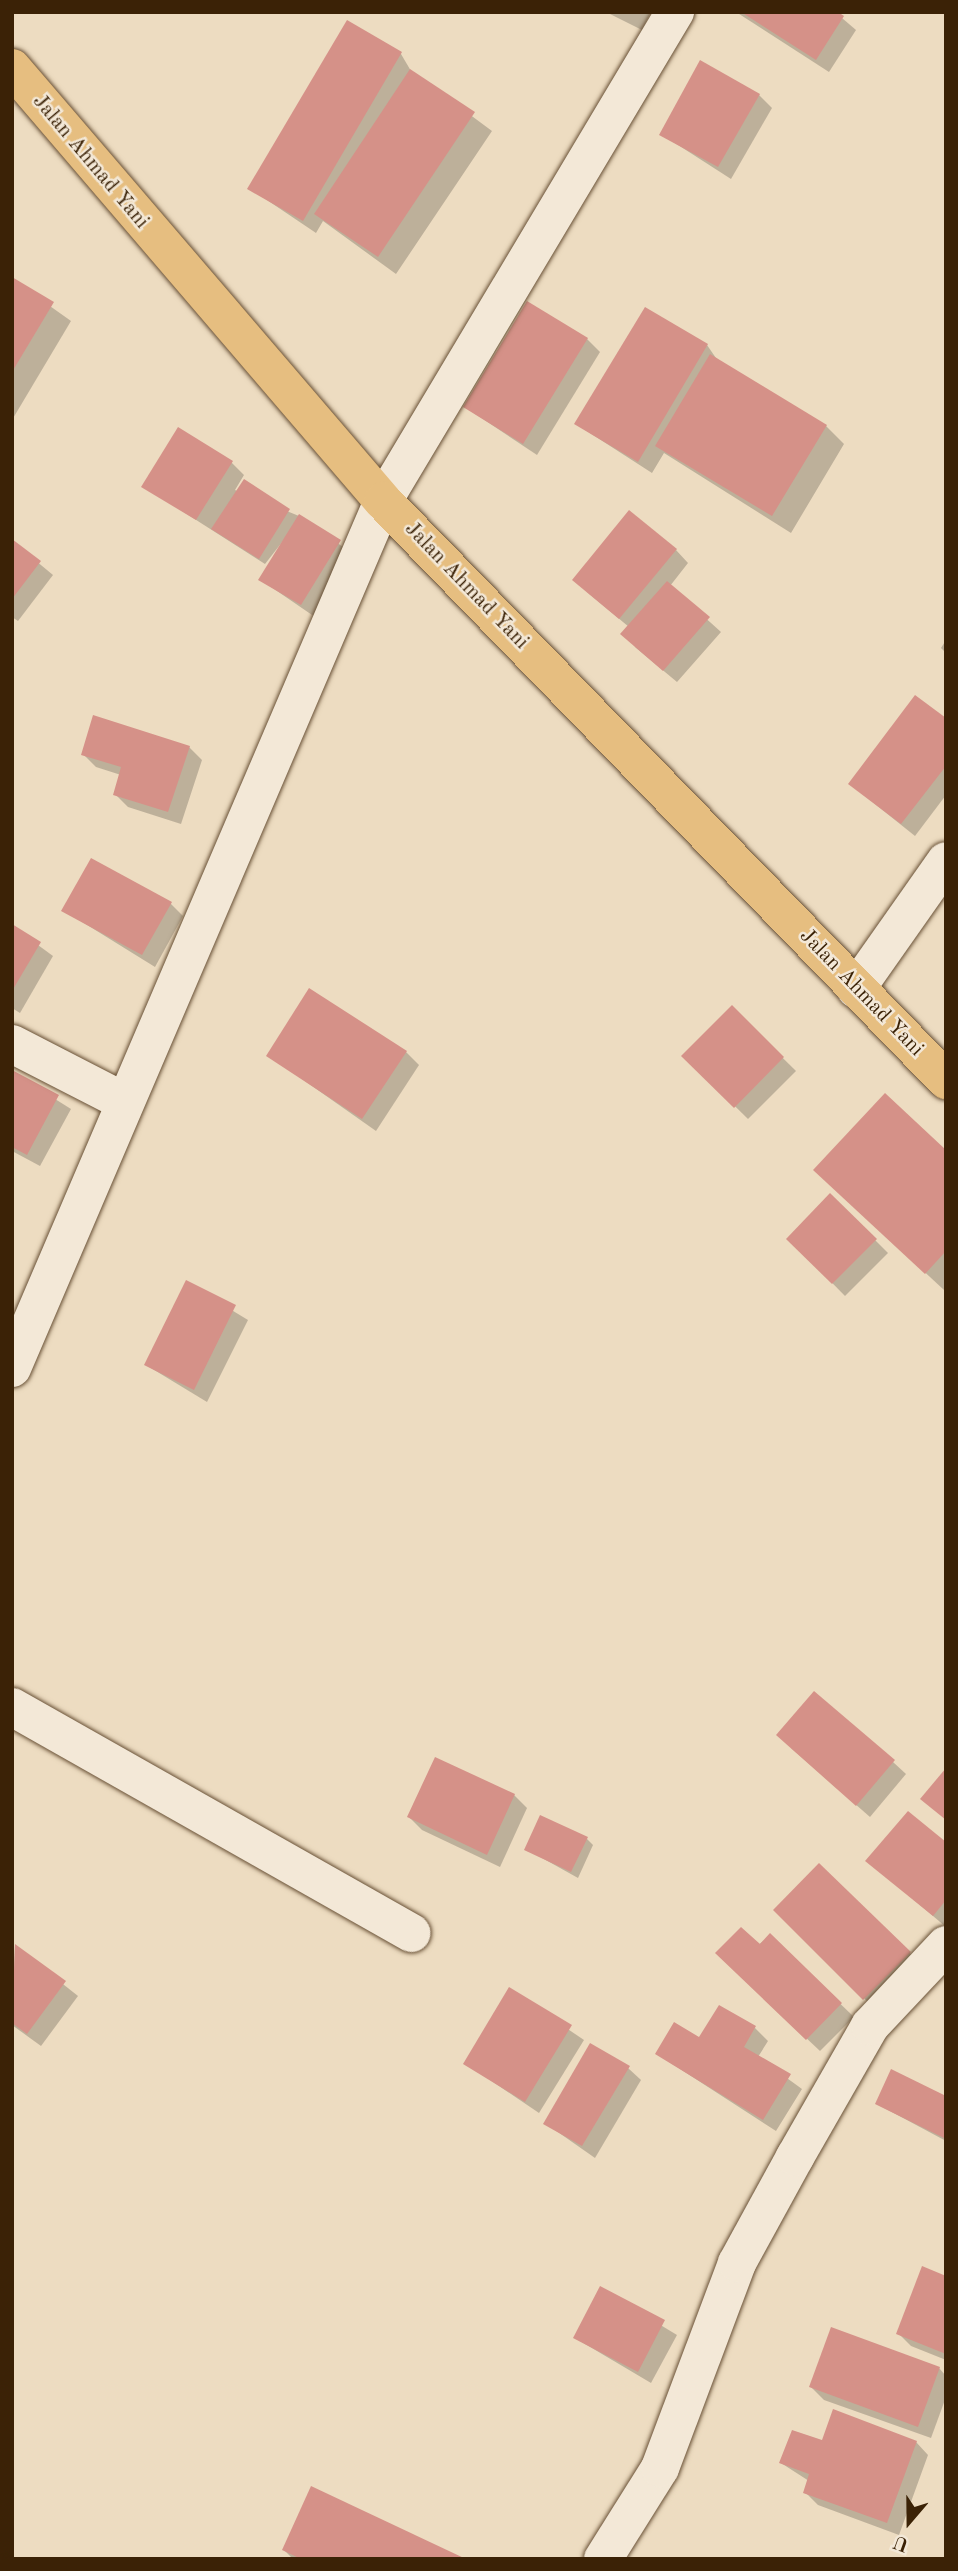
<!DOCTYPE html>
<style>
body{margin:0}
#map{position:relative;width:958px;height:2571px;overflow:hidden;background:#eddcc1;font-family:"Old Standard TT",serif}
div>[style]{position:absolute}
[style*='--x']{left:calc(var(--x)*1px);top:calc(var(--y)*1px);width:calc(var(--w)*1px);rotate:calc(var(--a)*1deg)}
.shadow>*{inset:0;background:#0003}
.building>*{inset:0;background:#d59188}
.roads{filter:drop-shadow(0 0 2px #685035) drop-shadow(0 0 2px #685035)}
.minor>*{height:38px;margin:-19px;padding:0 19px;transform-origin:19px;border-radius:19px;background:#f3e8d7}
.trunk>*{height:38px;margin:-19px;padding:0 19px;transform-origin:19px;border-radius:19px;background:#e6be80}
span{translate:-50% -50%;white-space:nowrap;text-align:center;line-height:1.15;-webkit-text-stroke:5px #f3e8d7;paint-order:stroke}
.street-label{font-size:21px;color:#3b2206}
.frame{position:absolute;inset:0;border:14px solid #3b2206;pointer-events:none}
.north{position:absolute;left:874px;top:2487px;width:70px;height:70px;-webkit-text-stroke:5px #f3e8d7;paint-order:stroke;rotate:200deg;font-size:19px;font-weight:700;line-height:28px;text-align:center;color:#3b2206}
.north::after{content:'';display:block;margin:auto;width:24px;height:32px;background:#3b2206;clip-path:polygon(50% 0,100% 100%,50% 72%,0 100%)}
</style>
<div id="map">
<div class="shadow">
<div style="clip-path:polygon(606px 12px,651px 12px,642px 30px)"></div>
<div style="clip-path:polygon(736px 12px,835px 12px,856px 30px,829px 72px)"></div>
<div style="clip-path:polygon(347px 22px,401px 54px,411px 71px,492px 131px,396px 274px,323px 221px,316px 233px,249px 188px)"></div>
<div style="clip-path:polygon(759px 95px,772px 108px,731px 179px,661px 134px)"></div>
<div style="clip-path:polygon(12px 279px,71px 321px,12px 420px)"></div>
<div style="clip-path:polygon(587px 339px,600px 352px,537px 455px,465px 407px)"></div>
<div style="clip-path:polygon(707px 345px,718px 361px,826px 426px,844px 444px,791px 533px,664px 453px,652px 473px,576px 424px)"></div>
<div style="clip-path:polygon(231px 462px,244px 475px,235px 490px,299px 516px,353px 554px,315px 617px,261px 580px,290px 532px,265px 564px,143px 486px)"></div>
<div style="clip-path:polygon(12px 541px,53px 575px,18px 621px,12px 617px)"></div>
<div style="clip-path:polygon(676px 550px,688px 563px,670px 586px,721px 632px,677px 682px,635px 647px,629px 627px,587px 592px)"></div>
<div style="clip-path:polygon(946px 640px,946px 653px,941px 648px)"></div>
<div style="clip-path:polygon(946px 720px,946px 795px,915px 836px,850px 784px)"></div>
<div style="clip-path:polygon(189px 747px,202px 760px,181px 824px,128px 807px,115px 794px,121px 775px,96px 767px,83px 754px)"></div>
<div style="clip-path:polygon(171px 904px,183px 916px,155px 967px,63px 910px)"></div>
<div style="clip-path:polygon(12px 926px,53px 956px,20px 1013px,12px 1008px)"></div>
<div style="clip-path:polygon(732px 1008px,796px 1071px,748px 1119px,684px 1056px)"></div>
<div style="clip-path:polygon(406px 1052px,419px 1065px,376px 1131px,268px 1055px)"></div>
<div style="clip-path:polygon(12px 1072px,71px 1109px,40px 1166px,12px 1151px)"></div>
<div style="clip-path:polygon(946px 1152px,946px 1288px,944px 1290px,834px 1188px)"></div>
<div style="clip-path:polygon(831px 1196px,888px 1253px,845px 1296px,789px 1239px)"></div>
<div style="clip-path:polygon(187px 1283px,248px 1320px,207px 1402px,146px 1365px)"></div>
<div style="clip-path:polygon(791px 1748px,893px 1762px,906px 1774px,870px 1817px)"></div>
<div style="clip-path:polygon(514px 1795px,527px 1808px,500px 1867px,422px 1830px,409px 1817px)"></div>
<div style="clip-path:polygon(587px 1839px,593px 1845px,578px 1878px,526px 1849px)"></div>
<div style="clip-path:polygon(946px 1845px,946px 1927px,868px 1861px)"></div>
<div style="clip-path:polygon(819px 1865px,923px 1966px,877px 2011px,775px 1910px)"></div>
<div style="clip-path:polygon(770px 1936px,854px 2017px,820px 2051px,730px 1966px)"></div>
<div style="clip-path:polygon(15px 1946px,78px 1996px,41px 2046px,12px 2025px)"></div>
<div style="clip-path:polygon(510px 1990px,584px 2040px,539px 2113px,465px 2063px)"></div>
<div style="clip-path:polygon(755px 2028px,768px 2041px,758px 2057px,802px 2089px,776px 2131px,657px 2054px)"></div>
<div style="clip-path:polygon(628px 2068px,641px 2080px,595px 2158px,545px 2123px)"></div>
<div style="clip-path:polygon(946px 2098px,946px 2141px,877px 2104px)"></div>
<div style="clip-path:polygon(946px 2278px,946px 2360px,911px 2346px,898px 2333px)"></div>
<div style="clip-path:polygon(601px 2289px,677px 2335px,651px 2383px,575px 2338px)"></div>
<div style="clip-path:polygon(939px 2368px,946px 2376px,946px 2397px,931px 2438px,824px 2400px,811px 2387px)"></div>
<div style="clip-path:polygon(916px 2442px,928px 2455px,899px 2535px,818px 2505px,805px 2492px,809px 2481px,781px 2463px,823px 2443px)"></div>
<div style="clip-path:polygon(284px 2550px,462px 2559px,293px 2559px)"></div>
</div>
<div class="building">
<div style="clip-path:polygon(741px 12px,838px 12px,844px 16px,816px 60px)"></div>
<div style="clip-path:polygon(347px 20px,402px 52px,303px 221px,247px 189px)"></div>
<div style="clip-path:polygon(700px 60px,760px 94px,718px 167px,659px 135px)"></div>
<div style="clip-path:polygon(410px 69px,475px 112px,378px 257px,314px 214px)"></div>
<div style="clip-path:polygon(12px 277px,54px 302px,12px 372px)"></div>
<div style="clip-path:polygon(527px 301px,588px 338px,523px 444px,463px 407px)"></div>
<div style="clip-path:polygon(645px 307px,708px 344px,638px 462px,574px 424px)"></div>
<div style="clip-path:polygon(710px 354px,827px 425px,772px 516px,655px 446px)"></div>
<div style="clip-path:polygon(178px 427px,233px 461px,196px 520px,141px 487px)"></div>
<div style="clip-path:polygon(244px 479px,290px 509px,259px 559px,211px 529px)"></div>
<div style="clip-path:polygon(629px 510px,677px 549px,619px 619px,572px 580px)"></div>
<div style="clip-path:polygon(299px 514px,341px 540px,301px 605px,258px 580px)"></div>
<div style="clip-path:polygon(12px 539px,41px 561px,12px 599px)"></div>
<div style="clip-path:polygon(667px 581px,710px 617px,663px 671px,620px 634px)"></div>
<div style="clip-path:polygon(915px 695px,946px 718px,946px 766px,901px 824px,848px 784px)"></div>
<div style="clip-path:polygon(93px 715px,190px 746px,168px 812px,113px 795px,121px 767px,81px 755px)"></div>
<div style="clip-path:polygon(91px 858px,172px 902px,142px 955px,61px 911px)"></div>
<div style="clip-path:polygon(12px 924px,41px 942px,12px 991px)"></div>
<div style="clip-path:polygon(309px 988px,407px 1051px,362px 1119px,266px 1056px)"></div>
<div style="clip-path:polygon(732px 1005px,784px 1057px,734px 1108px,681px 1056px)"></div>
<div style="clip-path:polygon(12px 1070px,59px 1095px,27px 1155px,12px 1147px)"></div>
<div style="clip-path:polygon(885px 1093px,946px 1150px,946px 1251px,925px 1274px,813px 1170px)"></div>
<div style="clip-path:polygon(830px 1193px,877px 1239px,832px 1284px,786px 1239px)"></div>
<div style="clip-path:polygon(186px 1280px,236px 1305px,194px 1390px,144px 1365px)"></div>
<div style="clip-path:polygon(814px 1691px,895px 1760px,856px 1806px,776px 1735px)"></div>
<div style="clip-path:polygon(435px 1757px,515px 1794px,487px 1855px,407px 1817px)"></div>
<div style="clip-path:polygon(946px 1768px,946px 1820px,920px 1799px)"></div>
<div style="clip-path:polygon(908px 1811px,946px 1842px,946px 1900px,933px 1916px,865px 1861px)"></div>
<div style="clip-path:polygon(540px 1815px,588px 1837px,571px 1872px,524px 1850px)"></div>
<div style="clip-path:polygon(819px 1863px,911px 1952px,863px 2000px,773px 1910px)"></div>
<div style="clip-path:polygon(741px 1927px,760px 1944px,770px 1933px,842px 2003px,806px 2040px,715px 1953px)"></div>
<div style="clip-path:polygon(15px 1944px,66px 1981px,27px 2034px,12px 2023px)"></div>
<div style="clip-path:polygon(509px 1987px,572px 2025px,525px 2102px,463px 2064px)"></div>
<div style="clip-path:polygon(719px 2005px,756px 2026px,744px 2047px,791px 2074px,763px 2120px,655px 2054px,674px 2022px,699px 2037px)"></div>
<div style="clip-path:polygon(590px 2043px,630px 2066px,582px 2146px,543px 2124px)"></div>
<div style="clip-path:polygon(891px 2069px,946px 2096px,944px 2138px,875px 2104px)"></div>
<div style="clip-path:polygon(922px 2266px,946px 2276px,946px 2354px,896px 2334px)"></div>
<div style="clip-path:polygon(600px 2286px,665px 2320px,638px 2372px,573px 2338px)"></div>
<div style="clip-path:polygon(831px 2327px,940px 2367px,918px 2427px,809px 2387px)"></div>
<div style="clip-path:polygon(833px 2409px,917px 2441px,887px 2523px,803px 2493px,809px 2474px,779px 2463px,792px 2430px,822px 2440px)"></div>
<div style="clip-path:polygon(311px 2486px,466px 2559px,301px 2559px,282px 2550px)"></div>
</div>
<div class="roads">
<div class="minor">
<div style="--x:856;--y:989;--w:156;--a:-54.9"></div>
<div style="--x:12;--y:1044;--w:125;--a:27.2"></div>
<div style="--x:12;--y:1368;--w:943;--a:-66.83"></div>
<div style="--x:383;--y:501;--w:570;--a:-59.16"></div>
<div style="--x:12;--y:1707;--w:459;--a:29.5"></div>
<div style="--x:603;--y:2559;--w:107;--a:-57.9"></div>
<div style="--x:660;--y:2468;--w:219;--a:-69.4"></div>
<div style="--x:737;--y:2263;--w:121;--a:-61.3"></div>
<div style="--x:795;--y:2157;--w:151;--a:-60.2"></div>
<div style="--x:870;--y:2026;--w:111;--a:-46.8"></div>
</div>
<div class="trunk">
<div style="--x:12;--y:68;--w:570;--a:49.41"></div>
<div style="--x:383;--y:501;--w:808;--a:45.8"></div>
</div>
</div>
<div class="street-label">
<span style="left:90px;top:162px;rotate:50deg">Jalan Ahmad Yani</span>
<span style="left:466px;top:586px;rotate:46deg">Jalan Ahmad Yani</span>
<span style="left:861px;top:993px;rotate:46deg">Jalan Ahmad Yani</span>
</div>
<div class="frame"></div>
<div class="north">U</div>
</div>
